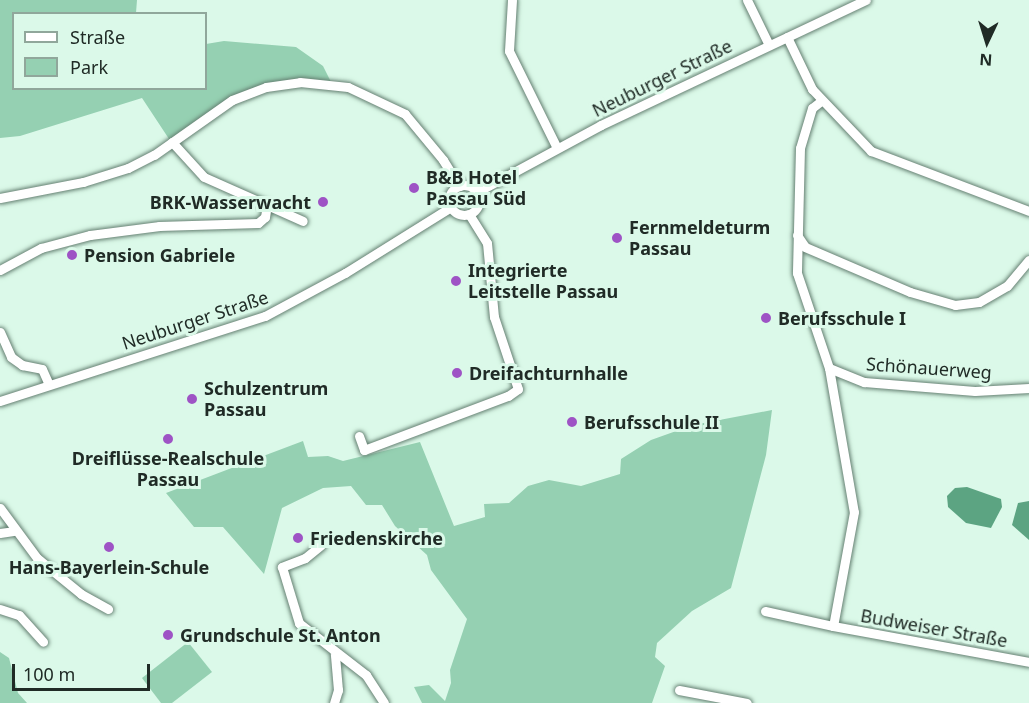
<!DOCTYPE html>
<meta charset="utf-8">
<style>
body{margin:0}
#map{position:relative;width:1029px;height:703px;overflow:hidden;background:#dbf9e9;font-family:"Noto Sans",sans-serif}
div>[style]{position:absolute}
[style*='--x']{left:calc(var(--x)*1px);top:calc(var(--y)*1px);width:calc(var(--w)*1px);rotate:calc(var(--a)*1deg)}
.green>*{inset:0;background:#95d0b2}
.water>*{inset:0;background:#5ca482}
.roads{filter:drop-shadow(0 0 2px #658072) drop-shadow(0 0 2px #658072)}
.minor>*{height:9px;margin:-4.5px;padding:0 4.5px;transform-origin:4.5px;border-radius:4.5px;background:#fff}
.minor>.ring{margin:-4.5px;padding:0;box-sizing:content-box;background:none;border:9px solid #fff;border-radius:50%}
.dots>*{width:16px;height:16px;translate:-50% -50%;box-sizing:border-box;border:3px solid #dbf9e9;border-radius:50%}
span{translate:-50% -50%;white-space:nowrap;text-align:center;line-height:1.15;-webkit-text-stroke:6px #dbf9e9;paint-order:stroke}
.street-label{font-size:18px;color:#202b26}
.poi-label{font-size:18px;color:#202b26;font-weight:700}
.left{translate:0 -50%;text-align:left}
.right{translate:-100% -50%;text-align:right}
.legend{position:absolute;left:12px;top:12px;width:195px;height:78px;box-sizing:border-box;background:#dbf9e9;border:2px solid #90a79b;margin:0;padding:8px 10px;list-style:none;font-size:18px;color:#202b26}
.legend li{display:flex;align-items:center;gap:12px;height:30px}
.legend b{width:30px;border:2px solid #90a79b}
.north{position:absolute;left:957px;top:12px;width:60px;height:60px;-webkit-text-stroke:4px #dbf9e9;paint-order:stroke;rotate:184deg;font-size:16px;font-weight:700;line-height:24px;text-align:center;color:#202b26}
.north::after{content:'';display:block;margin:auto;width:21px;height:27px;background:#202b26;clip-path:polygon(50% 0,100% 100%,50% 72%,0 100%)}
.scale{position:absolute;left:12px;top:664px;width:138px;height:27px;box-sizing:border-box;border:3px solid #202b26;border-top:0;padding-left:8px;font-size:18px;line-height:21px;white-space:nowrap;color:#202b26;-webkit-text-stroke:4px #dbf9e9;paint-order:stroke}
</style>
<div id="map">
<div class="green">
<div style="clip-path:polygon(0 0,137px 0,136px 13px,14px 14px,14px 88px,206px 88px,206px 44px,224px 41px,296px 47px,323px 66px,332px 84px,291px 83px,251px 92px,171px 142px,142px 98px,20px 136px,0 138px)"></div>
<div style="clip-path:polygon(772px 410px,766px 455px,731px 588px,692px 611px,657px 643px,655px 657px,665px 666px,652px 703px,422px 703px,414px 687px,429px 685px,445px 701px,451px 683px,450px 670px,467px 619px,431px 570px,427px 555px,395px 526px,382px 505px,366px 505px,351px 486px,323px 488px,282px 508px,264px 574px,223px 527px,194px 527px,166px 493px,303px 441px,308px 457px,328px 456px,343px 461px,420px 442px,454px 526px,485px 517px,484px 504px,509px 503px,528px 486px,549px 480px,581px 486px,620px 474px,621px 459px,651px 440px,693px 425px)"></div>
<div style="clip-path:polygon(188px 642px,212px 672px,172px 703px,161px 703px,142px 678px)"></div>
<div style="clip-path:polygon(0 652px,9px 658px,18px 693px,27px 703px,0 703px)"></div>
</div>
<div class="water">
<div style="clip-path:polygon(967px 487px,1001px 499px,1002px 507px,991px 528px,966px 523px,948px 507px,947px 496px,955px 488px)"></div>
<div style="clip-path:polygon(1029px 501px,1029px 540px,1012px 525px,1018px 503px)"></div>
</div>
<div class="roads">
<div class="minor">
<div style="--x:512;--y:0;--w:51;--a:93.4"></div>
<div style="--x:509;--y:51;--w:108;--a:63.7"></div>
<div style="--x:747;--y:0;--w:50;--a:63.9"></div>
<div style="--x:787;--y:37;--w:58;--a:64.3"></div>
<div style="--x:812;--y:89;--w:86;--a:46.4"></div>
<div style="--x:871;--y:151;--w:169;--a:20.8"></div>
<div style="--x:821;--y:101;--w:11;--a:142"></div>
<div style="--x:812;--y:108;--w:42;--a:106.7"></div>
<div style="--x:800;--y:148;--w:125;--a:91.4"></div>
<div style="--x:797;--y:273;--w:100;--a:71.4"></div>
<div style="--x:829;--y:368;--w:146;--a:80.2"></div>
<div style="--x:854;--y:512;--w:116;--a:100.4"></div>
<div style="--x:833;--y:626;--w:199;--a:10.4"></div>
<div style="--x:172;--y:142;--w:47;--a:47.6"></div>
<div style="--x:204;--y:177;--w:108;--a:24"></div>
<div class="ring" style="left:449px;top:185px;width:21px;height:21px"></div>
<div style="--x:477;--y:192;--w:141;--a:-28.4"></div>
<div style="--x:601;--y:125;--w:293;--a:-25.3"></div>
<div style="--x:0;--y:198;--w:85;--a:-10.9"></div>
<div style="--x:83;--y:182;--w:47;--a:-17.3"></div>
<div style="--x:128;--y:168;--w:29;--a:-27"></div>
<div style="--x:154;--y:155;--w:95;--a:-35.2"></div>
<div style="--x:232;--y:100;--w:36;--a:-21"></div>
<div style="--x:266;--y:87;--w:34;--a:-8"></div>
<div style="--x:300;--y:82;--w:48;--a:5.9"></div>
<div style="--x:348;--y:87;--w:63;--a:25.3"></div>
<div style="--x:405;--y:114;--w:60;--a:50.4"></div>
<div style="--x:443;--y:160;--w:31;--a:58"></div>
<div style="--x:797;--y:235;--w:14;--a:56"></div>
<div style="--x:805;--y:247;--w:114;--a:23.2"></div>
<div style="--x:910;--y:292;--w:47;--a:16.1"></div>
<div style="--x:955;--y:305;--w:24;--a:-7"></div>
<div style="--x:979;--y:302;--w:32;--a:-30"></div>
<div style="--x:1007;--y:286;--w:34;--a:-50"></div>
<div style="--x:0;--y:270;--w:47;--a:-28.2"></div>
<div style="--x:41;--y:248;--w:51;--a:-14.9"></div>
<div style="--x:90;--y:235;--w:70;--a:-7.4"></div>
<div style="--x:159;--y:226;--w:99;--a:-1.7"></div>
<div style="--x:258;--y:223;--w:9;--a:-41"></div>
<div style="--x:265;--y:217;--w:12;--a:-81"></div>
<div style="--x:0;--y:332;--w:27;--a:66"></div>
<div style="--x:11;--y:357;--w:14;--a:36"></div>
<div style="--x:22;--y:365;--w:20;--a:11"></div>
<div style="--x:42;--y:369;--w:17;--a:66"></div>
<div style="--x:829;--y:368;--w:38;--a:22"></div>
<div style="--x:864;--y:382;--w:111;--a:4.6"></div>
<div style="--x:975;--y:391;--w:54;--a:-3.2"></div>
<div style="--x:0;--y:401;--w:278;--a:-17.8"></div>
<div style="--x:265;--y:316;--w:91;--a:-28.3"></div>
<div style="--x:345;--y:273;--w:125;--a:-31.9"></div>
<div style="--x:359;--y:436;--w:15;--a:70"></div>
<div style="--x:364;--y:450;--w:154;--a:-20.6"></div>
<div style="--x:508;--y:396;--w:12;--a:-35"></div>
<div style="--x:518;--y:389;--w:76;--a:-108.4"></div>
<div style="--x:494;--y:317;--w:74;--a:-95.4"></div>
<div style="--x:487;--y:243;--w:34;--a:-122"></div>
<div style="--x:0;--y:508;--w:62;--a:53.5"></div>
<div style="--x:37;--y:558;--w:57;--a:39.3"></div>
<div style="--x:81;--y:594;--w:31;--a:29"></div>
<div style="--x:0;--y:533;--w:15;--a:-8"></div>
<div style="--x:321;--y:545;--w:21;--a:141"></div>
<div style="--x:305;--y:558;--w:25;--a:159"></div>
<div style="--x:282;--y:567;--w:59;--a:73.1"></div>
<div style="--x:299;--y:623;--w:85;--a:37.8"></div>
<div style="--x:366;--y:675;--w:33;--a:57"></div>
<div style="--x:0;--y:609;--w:20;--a:18"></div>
<div style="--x:19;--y:615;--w:36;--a:48"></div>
<div style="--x:765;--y:611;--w:70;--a:12.4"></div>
<div style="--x:679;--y:690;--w:69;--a:10.8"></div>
<div style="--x:334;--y:703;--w:14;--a:-73"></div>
<div style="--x:338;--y:690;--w:36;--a:-95"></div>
</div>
</div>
<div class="dots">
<div style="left:414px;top:188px;background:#9e53c5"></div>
<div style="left:323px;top:202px;background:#9e53c5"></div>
<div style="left:617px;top:238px;background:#9e53c5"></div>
<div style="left:72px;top:255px;background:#9e53c5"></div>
<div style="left:456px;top:281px;background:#9e53c5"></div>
<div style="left:766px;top:318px;background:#9e53c5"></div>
<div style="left:457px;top:373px;background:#9e53c5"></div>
<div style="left:192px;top:399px;background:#9e53c5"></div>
<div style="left:572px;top:422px;background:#9e53c5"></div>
<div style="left:168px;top:439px;background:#9e53c5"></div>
<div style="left:298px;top:538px;background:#9e53c5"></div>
<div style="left:109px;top:547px;background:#9e53c5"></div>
<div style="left:168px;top:635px;background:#9e53c5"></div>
</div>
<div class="street-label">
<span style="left:662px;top:78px;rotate:-26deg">Neuburger Straße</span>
<span style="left:195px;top:320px;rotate:-18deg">Neuburger Straße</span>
<span style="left:929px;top:368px;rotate:4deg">Schönauerweg</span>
<span style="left:934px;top:628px;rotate:10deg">Budweiser Straße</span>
</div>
<div class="poi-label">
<span class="left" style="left:426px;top:188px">B&amp;B Hotel<br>Passau Süd</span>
<span class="right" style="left:311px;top:202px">BRK-Wasserwacht</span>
<span class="left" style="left:629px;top:238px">Fernmeldeturm<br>Passau</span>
<span class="left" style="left:84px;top:255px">Pension Gabriele</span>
<span class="left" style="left:468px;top:281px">Integrierte<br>Leitstelle Passau</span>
<span class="left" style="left:778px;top:318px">Berufsschule I</span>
<span class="left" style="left:469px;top:373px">Dreifachturnhalle</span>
<span class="left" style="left:204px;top:399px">Schulzentrum<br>Passau</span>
<span class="left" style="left:584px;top:422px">Berufsschule II</span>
<span style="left:168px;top:469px">Dreiflüsse-Realschule<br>Passau</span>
<span class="left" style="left:310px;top:538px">Friedenskirche</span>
<span style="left:109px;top:567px">Hans-Bayerlein-Schule</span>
<span class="left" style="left:180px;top:635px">Grundschule St. Anton</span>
</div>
<ul class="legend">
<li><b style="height:8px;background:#fff"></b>Straße</li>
<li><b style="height:16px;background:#95d0b2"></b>Park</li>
</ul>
<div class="north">N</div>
<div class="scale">100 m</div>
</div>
